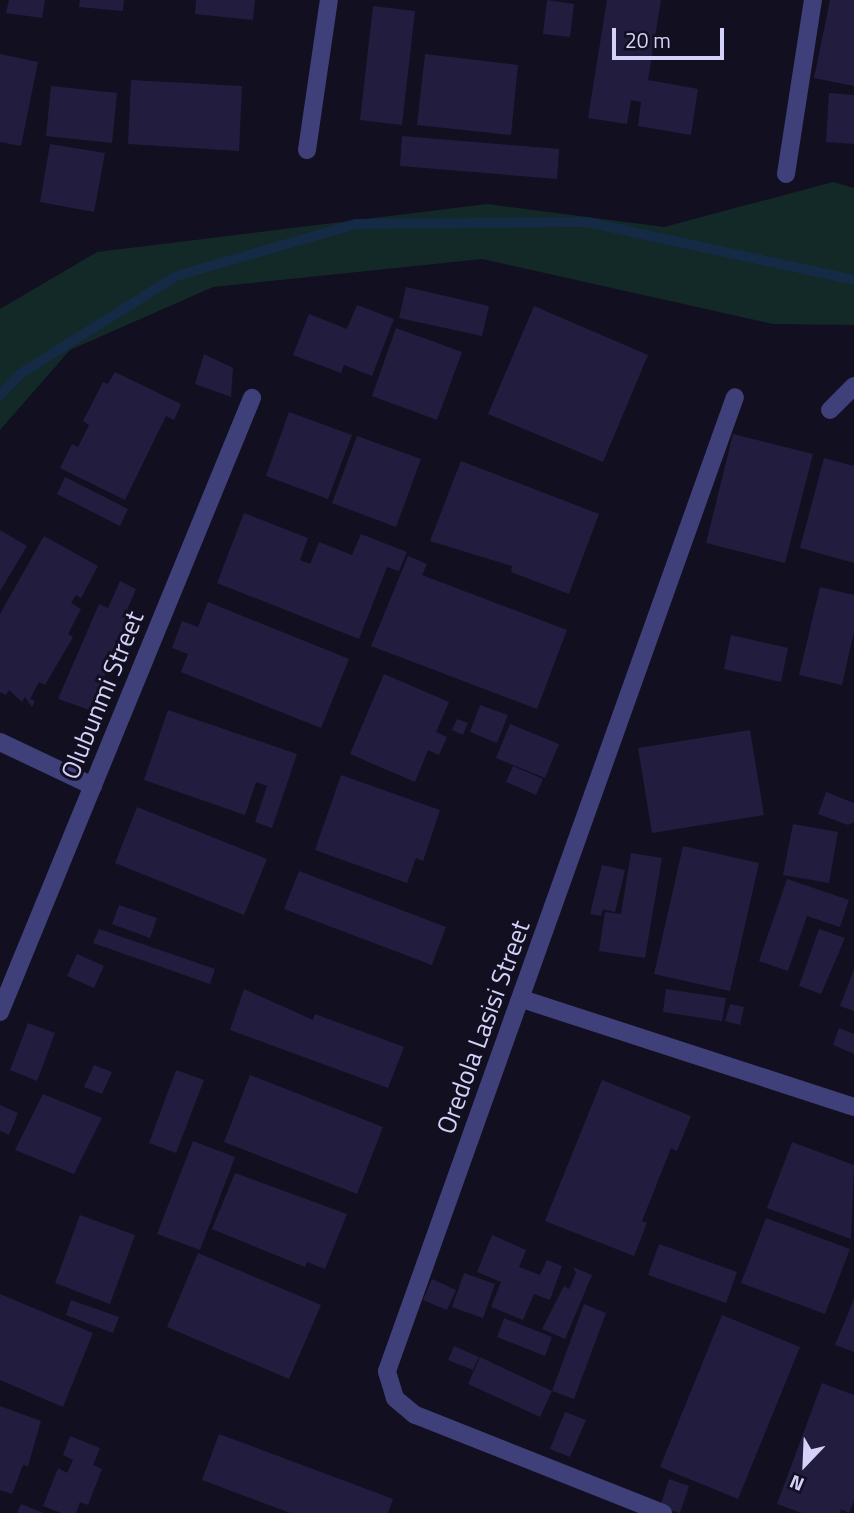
<!DOCTYPE html>
<style>
body{margin:0}
#map{position:relative;width:854px;height:1513px;overflow:hidden;background:#110f20;font-family:"Titillium Web",sans-serif}
div>[style]{position:absolute}
[style*='--x']{left:calc(var(--x)*1px);top:calc(var(--y)*1px);width:calc(var(--w)*1px);rotate:calc(var(--a)*1deg)}
.green>*{inset:0;background:#132927}
.stream>*{height:10px;margin:-5px;padding:0 5px;transform-origin:5px;border-radius:5px;background:#142a45}
.building>*{inset:0;background:#221d3f}
.minor>*{height:18px;margin:-9px;padding:0 9px;transform-origin:9px;border-radius:9px;background:#3f407a}
span{translate:-50% -50%;white-space:nowrap;text-align:center;line-height:1.15;-webkit-text-stroke:6px #110f20;paint-order:stroke}
.street-label{font-size:26px;color:#d5d2fa}
.north{position:absolute;left:770px;top:1429px;width:70px;height:70px;-webkit-text-stroke:5px #110f20;paint-order:stroke;rotate:203deg;font-size:19px;font-weight:700;line-height:28px;text-align:center;color:#d5d2fa}
.north::after{content:'';display:block;margin:auto;width:24px;height:32px;background:#d5d2fa;clip-path:polygon(50% 0,100% 100%,50% 72%,0 100%)}
.scale{position:absolute;left:612px;top:28px;width:112px;height:32px;box-sizing:border-box;border:4px solid #d5d2fa;border-top:0;padding-left:9px;font-size:21px;line-height:24px;white-space:nowrap;color:#d5d2fa;-webkit-text-stroke:5px #110f20;paint-order:stroke}
</style>
<div id="map">
<div class="green">
<div style="clip-path:polygon(833px 182px,854px 188px,854px 325px,773px 324px,482px 259px,213px 287px,70px 350px,0 430px,0 309px,97px 252px,487px 204px,664px 227px)"></div>
</div>
<div class="stream">
<div style="--x:0;--y:395;--w:29;--a:-46"></div>
<div style="--x:20;--y:374;--w:184;--a:-32.1"></div>
<div style="--x:176;--y:276;--w:187;--a:-16.1"></div>
<div style="--x:356;--y:224;--w:230;--a:-0.5"></div>
<div style="--x:586;--y:222;--w:274;--a:12.2"></div>
</div>
<div class="building">
<div style="clip-path:polygon(9px 0,45px 0,42px 18px,6px 13px)"></div>
<div style="clip-path:polygon(80px 0,124px 0,123px 11px,79px 7px)"></div>
<div style="clip-path:polygon(196px 0,255px 0,253px 20px,195px 14px)"></div>
<div style="clip-path:polygon(547px 0,574px 4px,570px 37px,543px 34px)"></div>
<div style="clip-path:polygon(607px 0,661px 0,648px 80px,698px 89px,691px 135px,638px 126px,641px 102px,631px 100px,627px 124px,588px 118px)"></div>
<div style="clip-path:polygon(830px 0,854px 0,854px 86px,814px 78px)"></div>
<div style="clip-path:polygon(373px 6px,415px 11px,402px 125px,360px 120px)"></div>
<div style="clip-path:polygon(0 54px,38px 62px,21px 146px,0 142px)"></div>
<div style="clip-path:polygon(425px 54px,518px 65px,511px 135px,417px 125px)"></div>
<div style="clip-path:polygon(131px 80px,242px 86px,239px 151px,128px 144px)"></div>
<div style="clip-path:polygon(51px 86px,117px 93px,112px 143px,46px 136px)"></div>
<div style="clip-path:polygon(829px 93px,854px 95px,854px 144px,826px 142px)"></div>
<div style="clip-path:polygon(402px 136px,559px 149px,557px 179px,400px 166px)"></div>
<div style="clip-path:polygon(50px 144px,105px 153px,94px 212px,40px 202px)"></div>
<div style="clip-path:polygon(406px 287px,489px 306px,482px 336px,399px 318px)"></div>
<div style="clip-path:polygon(357px 305px,394px 319px,372px 376px,344px 365px,341px 373px,293px 355px,309px 314px,347px 329px)"></div>
<div style="clip-path:polygon(534px 306px,648px 355px,603px 462px,488px 414px)"></div>
<div style="clip-path:polygon(396px 328px,462px 352px,437px 420px,372px 396px)"></div>
<div style="clip-path:polygon(204px 354px,233px 368px,231px 397px,195px 384px)"></div>
<div style="clip-path:polygon(115px 372px,181px 404px,174px 420px,166px 416px,125px 500px,60px 468px,72px 444px,78px 447px,89px 425px,83px 421px,103px 382px,108px 384px)"></div>
<div style="clip-path:polygon(289px 412px,352px 435px,328px 499px,266px 476px)"></div>
<div style="clip-path:polygon(733px 434px,813px 454px,785px 563px,706px 543px)"></div>
<div style="clip-path:polygon(357px 436px,421px 459px,396px 527px,332px 503px)"></div>
<div style="clip-path:polygon(824px 458px,854px 466px,854px 563px,800px 548px)"></div>
<div style="clip-path:polygon(461px 461px,599px 514px,569px 594px,511px 572px,512px 566px,430px 541px)"></div>
<div style="clip-path:polygon(65px 477px,128px 509px,120px 526px,57px 494px)"></div>
<div style="clip-path:polygon(244px 513px,308px 538px,300px 560px,310px 564px,319px 542px,352px 555px,361px 534px,407px 552px,399px 571px,387px 567px,359px 639px,217px 583px)"></div>
<div style="clip-path:polygon(0 530px,27px 546px,0 591px)"></div>
<div style="clip-path:polygon(44px 536px,98px 566px,81px 598px,76px 595px,71px 603px,81px 609px,68px 634px,73px 637px,45px 685px,39px 682px,30px 699px,35px 701px,32px 707px,25px 697px,22px 702px,9px 690px,6px 695px,0 692px,0 614px)"></div>
<div style="clip-path:polygon(408px 556px,427px 564px,422px 575px,567px 630px,537px 709px,371px 646px)"></div>
<div style="clip-path:polygon(120px 581px,136px 589px,125px 615px,130px 617px,90px 710px,58px 699px,99px 604px,108px 608px)"></div>
<div style="clip-path:polygon(820px 587px,854px 595px,854px 632px,842px 685px,799px 675px)"></div>
<div style="clip-path:polygon(208px 602px,349px 659px,321px 728px,181px 672px,188px 654px,172px 648px,182px 621px,198px 627px)"></div>
<div style="clip-path:polygon(731px 635px,788px 648px,781px 682px,724px 669px)"></div>
<div style="clip-path:polygon(384px 674px,449px 702px,436px 732px,447px 737px,439px 755px,428px 750px,415px 782px,350px 754px)"></div>
<div style="clip-path:polygon(105px 678px,114px 682px,99px 716px,91px 712px)"></div>
<div style="clip-path:polygon(480px 705px,508px 715px,497px 743px,470px 732px)"></div>
<div style="clip-path:polygon(168px 710px,297px 754px,272px 828px,255px 822px,267px 786px,256px 782px,245px 815px,144px 780px)"></div>
<div style="clip-path:polygon(457px 719px,468px 723px,463px 735px,452px 730px)"></div>
<div style="clip-path:polygon(510px 724px,559px 744px,545px 778px,496px 758px)"></div>
<div style="clip-path:polygon(750px 730px,764px 815px,652px 833px,638px 748px)"></div>
<div style="clip-path:polygon(513px 766px,543px 779px,536px 795px,506px 782px)"></div>
<div style="clip-path:polygon(341px 775px,440px 810px,423px 861px,416px 858px,407px 883px,315px 850px)"></div>
<div style="clip-path:polygon(826px 792px,854px 803px,854px 822px,848px 825px,818px 814px)"></div>
<div style="clip-path:polygon(137px 807px,267px 859px,244px 915px,115px 863px)"></div>
<div style="clip-path:polygon(793px 824px,838px 832px,829px 883px,783px 875px)"></div>
<div style="clip-path:polygon(683px 846px,759px 863px,730px 991px,654px 974px)"></div>
<div style="clip-path:polygon(631px 853px,662px 858px,645px 958px,599px 951px,605px 912px,621px 914px)"></div>
<div style="clip-path:polygon(602px 865px,625px 870px,615px 912px,603px 909px,601px 916px,590px 914px)"></div>
<div style="clip-path:polygon(299px 871px,446px 927px,432px 965px,284px 909px)"></div>
<div style="clip-path:polygon(787px 879px,849px 900px,840px 927px,807px 916px,788px 971px,759px 961px)"></div>
<div style="clip-path:polygon(119px 905px,157px 918px,150px 938px,112px 924px)"></div>
<div style="clip-path:polygon(99px 929px,215px 969px,210px 984px,93px 943px)"></div>
<div style="clip-path:polygon(819px 929px,845px 938px,821px 994px,799px 986px)"></div>
<div style="clip-path:polygon(77px 954px,104px 966px,94px 988px,67px 976px)"></div>
<div style="clip-path:polygon(854px 969px,854px 1011px,840px 1006px)"></div>
<div style="clip-path:polygon(244px 989px,313px 1020px,315px 1014px,404px 1047px,388px 1088px,230px 1030px)"></div>
<div style="clip-path:polygon(666px 989px,726px 998px,722px 1021px,663px 1012px)"></div>
<div style="clip-path:polygon(730px 1004px,744px 1007px,740px 1025px,725px 1021px)"></div>
<div style="clip-path:polygon(28px 1023px,55px 1033px,37px 1081px,10px 1070px)"></div>
<div style="clip-path:polygon(839px 1028px,854px 1034px,854px 1054px,833px 1045px)"></div>
<div style="clip-path:polygon(94px 1065px,112px 1072px,102px 1094px,84px 1087px)"></div>
<div style="clip-path:polygon(176px 1070px,204px 1080px,176px 1153px,149px 1143px)"></div>
<div style="clip-path:polygon(250px 1075px,383px 1127px,357px 1194px,224px 1142px)"></div>
<div style="clip-path:polygon(602px 1080px,691px 1116px,677px 1151px,671px 1148px,642px 1221px,647px 1223px,634px 1256px,545px 1221px)"></div>
<div style="clip-path:polygon(43px 1094px,102px 1118px,74px 1174px,15px 1150px)"></div>
<div style="clip-path:polygon(0 1105px,18px 1113px,9px 1135px,0 1131px)"></div>
<div style="clip-path:polygon(193px 1141px,235px 1157px,200px 1250px,157px 1234px)"></div>
<div style="clip-path:polygon(792px 1142px,854px 1165px,851px 1239px,767px 1208px)"></div>
<div style="clip-path:polygon(235px 1173px,347px 1214px,325px 1269px,307px 1262px,305px 1267px,212px 1229px)"></div>
<div style="clip-path:polygon(80px 1215px,135px 1235px,110px 1304px,55px 1283px)"></div>
<div style="clip-path:polygon(766px 1218px,850px 1249px,825px 1314px,741px 1283px)"></div>
<div style="clip-path:polygon(492px 1235px,526px 1250px,519px 1267px,540px 1275px,547px 1260px,562px 1266px,550px 1300px,534px 1294px,523px 1320px,491px 1307px,501px 1282px,477px 1272px)"></div>
<div style="clip-path:polygon(659px 1244px,737px 1272px,726px 1303px,648px 1275px)"></div>
<div style="clip-path:polygon(198px 1253px,321px 1305px,289px 1379px,167px 1327px)"></div>
<div style="clip-path:polygon(573px 1267px,592px 1275px,565px 1339px,542px 1329px,564px 1286px,569px 1289px,576px 1273px)"></div>
<div style="clip-path:polygon(464px 1273px,495px 1284px,483px 1318px,452px 1307px)"></div>
<div style="clip-path:polygon(432px 1279px,456px 1290px,447px 1310px,423px 1300px)"></div>
<div style="clip-path:polygon(0 1294px,93px 1333px,63px 1407px,0 1380px)"></div>
<div style="clip-path:polygon(854px 1299px,854px 1352px,835px 1345px)"></div>
<div style="clip-path:polygon(71px 1300px,119px 1317px,113px 1333px,66px 1315px)"></div>
<div style="clip-path:polygon(584px 1304px,606px 1313px,574px 1399px,552px 1391px)"></div>
<div style="clip-path:polygon(722px 1315px,800px 1347px,738px 1499px,660px 1467px)"></div>
<div style="clip-path:polygon(504px 1318px,552px 1337px,545px 1356px,497px 1337px)"></div>
<div style="clip-path:polygon(454px 1346px,479px 1357px,473px 1370px,448px 1360px)"></div>
<div style="clip-path:polygon(480px 1357px,552px 1391px,540px 1417px,468px 1384px)"></div>
<div style="clip-path:polygon(822px 1383px,854px 1395px,854px 1500px,849px 1513px,841px 1509px,840px 1513px,802px 1513px,777px 1504px)"></div>
<div style="clip-path:polygon(0 1406px,41px 1421px,28px 1466px,23px 1465px,12px 1494px,0 1490px)"></div>
<div style="clip-path:polygon(565px 1412px,586px 1420px,570px 1457px,550px 1449px)"></div>
<div style="clip-path:polygon(219px 1434px,393px 1499px,388px 1513px,290px 1513px,202px 1480px)"></div>
<div style="clip-path:polygon(70px 1436px,100px 1448px,93px 1465px,102px 1469px,88px 1505px,80px 1502px,76px 1513px,61px 1513px,43px 1506px,58px 1468px,67px 1473px,73px 1460px,63px 1455px)"></div>
<div style="clip-path:polygon(669px 1479px,689px 1486px,680px 1513px,660px 1507px)"></div>
<div style="clip-path:polygon(21px 1504px,44px 1513px,17px 1513px)"></div>
</div>
<div class="minor">
<div style="--x:307;--y:150;--w:152;--a:-81.7"></div>
<div style="--x:786;--y:174;--w:176;--a:-81.2"></div>
<div style="--x:830;--y:410;--w:34;--a:-45"></div>
<div style="--x:0;--y:742;--w:103;--a:25.3"></div>
<div style="--x:522;--y:999;--w:349;--a:18"></div>
<div style="--x:0;--y:1012;--w:664;--a:-67.69"></div>
<div style="--x:663;--y:1513;--w:267;--a:-158.4"></div>
<div style="--x:415;--y:1415;--w:26;--a:-140"></div>
<div style="--x:395;--y:1398;--w:28;--a:-107"></div>
<div style="--x:387;--y:1371;--w:1034;--a:-70.34"></div>
</div>
<div class="street-label">
<span style="left:102px;top:695px;rotate:-68deg">Olubunmi Street</span>
<span style="left:483px;top:1027px;rotate:-70deg">Oredola Lasisi Street</span>
</div>
<div class="north">N</div>
<div class="scale">20 m</div>
</div>
